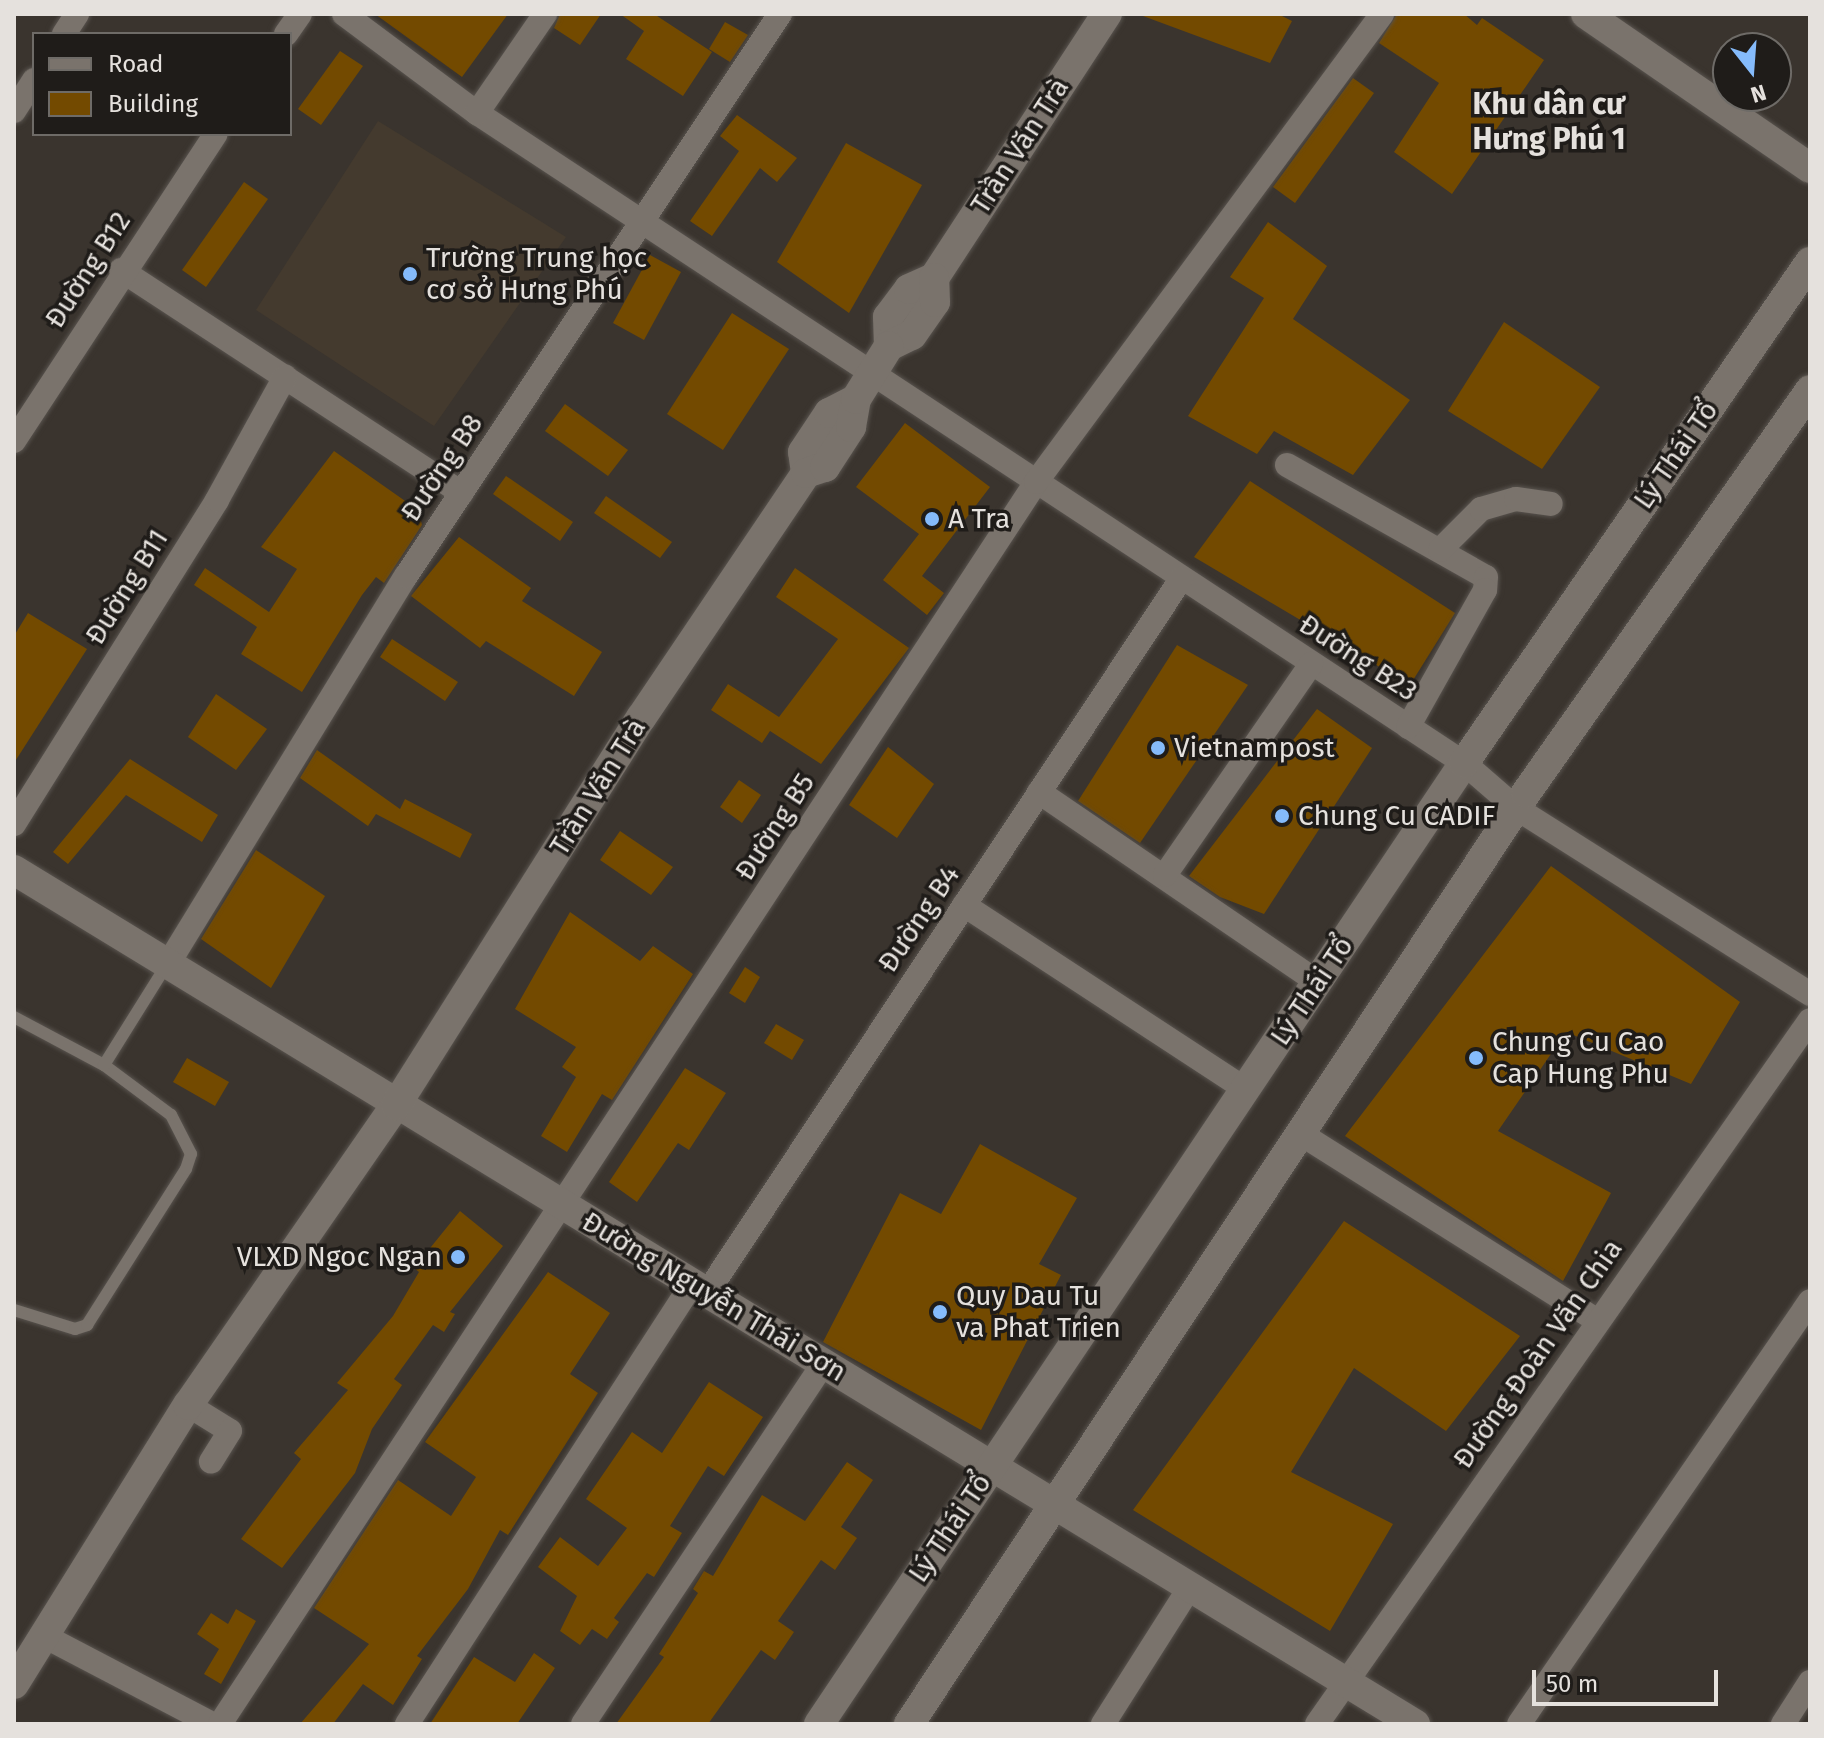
<!DOCTYPE html>
<meta charset="utf-8">
<style>
body{margin:0}
#map{position:relative;width:1824px;height:1738px;overflow:hidden;background:#3a342e;font-family:"Fira Sans",sans-serif}
div>[style]{position:absolute}
[style*='--x']{left:calc(var(--x)*1px);top:calc(var(--y)*1px);width:calc(var(--w)*1px);rotate:calc(var(--a)*1deg)}
.built>*{inset:0;background:#443a2e}
.building>*{inset:0;background:#734a00}
.roads{filter:drop-shadow(0 0 2px #58534e) drop-shadow(0 0 2px #58534e)}
.service>*{height:12px;margin:-6px;padding:0 6px;transform-origin:6px;border-radius:6px;background:#7a736c}
.minor>*{height:24px;margin:-12px;padding:0 12px;transform-origin:12px;border-radius:12px;background:#7a736c}
.tertiary>*{height:30px;margin:-15px;padding:0 15px;transform-origin:15px;border-radius:15px;background:#7a736c}
.dots>*{width:22px;height:22px;translate:-50% -50%;box-sizing:border-box;border:4px solid #1f1c19;border-radius:50%}
span{translate:-50% -50%;white-space:nowrap;text-align:center;line-height:1.15;-webkit-text-stroke:7px #1f1c19;paint-order:stroke}
.street-label{font-size:28px;color:#e5e1dd}
.poi-label{font-size:28px;color:#e5e1dd}
.left{translate:0 -50%;text-align:left}
.right{translate:-100% -50%;text-align:right}
.neighbourhood-label{font-size:30px;color:#e5e1dd;font-weight:700}
.frame{position:absolute;inset:0;border:16px solid #e5e1dd;pointer-events:none}
.legend{position:absolute;left:32px;top:32px;width:260px;height:104px;box-sizing:border-box;background:#1f1c19;border:2px solid #6e6b67;margin:0;padding:10px 14px;list-style:none;font-size:24px;color:#e5e1dd}
.legend li{display:flex;align-items:center;gap:16px;height:40px}
.legend b{width:40px;border:2px solid #6e6b67}
.north{position:absolute;left:1712px;top:32px;width:80px;height:80px;box-sizing:border-box;background:#1f1c19;border:2px solid #6e6b67;border-radius:50%;rotate:163deg;font-size:22px;font-weight:700;line-height:32px;text-align:center;color:#e5e1dd}
.north::after{content:'';display:block;margin:auto;width:28px;height:36px;background:#85bbfb;clip-path:polygon(50% 0,100% 100%,50% 72%,0 100%)}
.scale{position:absolute;left:1532px;top:1670px;width:186px;height:36px;box-sizing:border-box;border:4px solid #e5e1dd;border-top:0;padding-left:10px;font-size:24px;line-height:28px;white-space:nowrap;color:#e5e1dd;-webkit-text-stroke:6px #1f1c19;paint-order:stroke}
</style>
<div id="map">
<div class="built">
<div style="clip-path:polygon(378px 121px,566px 237px,434px 426px,256px 310px)"></div>
</div>
<div class="building">
<div style="clip-path:polygon(375px 14px,508px 14px,462px 77px)"></div>
<div style="clip-path:polygon(560px 14px,601px 14px,580px 45px,554px 28px)"></div>
<div style="clip-path:polygon(620px 14px,654px 14px,712px 52px,683px 96px,626px 59px,644px 31px)"></div>
<div style="clip-path:polygon(1278px 14px,1292px 21px,1270px 63px,1143px 16px)"></div>
<div style="clip-path:polygon(1397px 14px,1464px 14px,1477px 25px,1482px 18px,1544px 60px,1452px 194px,1394px 152px,1439px 83px,1379px 43px)"></div>
<div style="clip-path:polygon(725px 22px,748px 35px,730px 62px,709px 49px)"></div>
<div style="clip-path:polygon(340px 51px,363px 66px,321px 125px,298px 109px)"></div>
<div style="clip-path:polygon(1353px 78px,1374px 93px,1295px 203px,1273px 187px)"></div>
<div style="clip-path:polygon(737px 115px,797px 158px,777px 182px,760px 168px,712px 236px,690px 221px,739px 151px,720px 136px)"></div>
<div style="clip-path:polygon(846px 143px,922px 185px,849px 313px,777px 262px)"></div>
<div style="clip-path:polygon(244px 182px,268px 199px,206px 287px,182px 270px)"></div>
<div style="clip-path:polygon(1268px 222px,1327px 266px,1293px 319px,1410px 400px,1353px 475px,1274px 431px,1257px 454px,1188px 416px,1264px 298px,1230px 277px)"></div>
<div style="clip-path:polygon(650px 255px,681px 272px,644px 340px,613px 323px)"></div>
<div style="clip-path:polygon(732px 313px,789px 349px,723px 450px,667px 414px)"></div>
<div style="clip-path:polygon(1504px 322px,1600px 387px,1542px 469px,1448px 411px)"></div>
<div style="clip-path:polygon(565px 404px,628px 450px,608px 476px,545px 431px)"></div>
<div style="clip-path:polygon(905px 423px,990px 487px,922px 576px,944px 593px,927px 615px,883px 580px,919px 534px,856px 487px)"></div>
<div style="clip-path:polygon(334px 451px,418px 510px,422px 525px,384px 583px,376px 577px,362px 595px,302px 692px,241px 654px,257px 627px,194px 585px,205px 568px,269px 612px,297px 569px,261px 547px)"></div>
<div style="clip-path:polygon(506px 476px,573px 522px,560px 541px,493px 494px)"></div>
<div style="clip-path:polygon(1250px 481px,1455px 613px,1410px 685px,1194px 557px)"></div>
<div style="clip-path:polygon(606px 496px,672px 542px,660px 558px,594px 513px)"></div>
<div style="clip-path:polygon(459px 537px,531px 588px,522px 601px,602px 652px,574px 696px,486px 641px,480px 648px,411px 596px)"></div>
<div style="clip-path:polygon(795px 568px,909px 648px,821px 764px,770px 731px,762px 743px,711px 710px,728px 684px,779px 717px,838px 639px,776px 597px)"></div>
<div style="clip-path:polygon(28px 613px,87px 649px,14px 763px,14px 636px)"></div>
<div style="clip-path:polygon(392px 639px,458px 682px,445px 701px,380px 657px)"></div>
<div style="clip-path:polygon(1177px 645px,1248px 685px,1140px 843px,1078px 801px)"></div>
<div style="clip-path:polygon(216px 694px,267px 729px,236px 770px,188px 737px)"></div>
<div style="clip-path:polygon(1317px 709px,1372px 748px,1264px 914px,1220px 897px,1189px 876px)"></div>
<div style="clip-path:polygon(888px 747px,934px 784px,897px 838px,849px 805px)"></div>
<div style="clip-path:polygon(317px 750px,400px 809px,405px 799px,472px 834px,460px 858px,376px 814px,368px 826px,300px 778px)"></div>
<div style="clip-path:polygon(130px 759px,218px 815px,202px 842px,126px 795px,68px 864px,53px 852px)"></div>
<div style="clip-path:polygon(739px 780px,761px 795px,742px 823px,720px 807px)"></div>
<div style="clip-path:polygon(620px 831px,673px 867px,651px 895px,600px 860px)"></div>
<div style="clip-path:polygon(256px 850px,325px 896px,271px 988px,201px 939px)"></div>
<div style="clip-path:polygon(1551px 866px,1740px 1002px,1691px 1084px,1566px 1032px,1498px 1131px,1611px 1193px,1563px 1281px,1345px 1136px)"></div>
<div style="clip-path:polygon(570px 912px,640px 961px,653px 946px,693px 974px,612px 1100px,602px 1094px,567px 1152px,541px 1136px,576px 1077px,562px 1067px,576px 1047px,515px 1009px)"></div>
<div style="clip-path:polygon(745px 967px,760px 977px,745px 1003px,729px 993px)"></div>
<div style="clip-path:polygon(776px 1024px,804px 1040px,792px 1060px,764px 1043px)"></div>
<div style="clip-path:polygon(187px 1058px,229px 1082px,215px 1106px,173px 1082px)"></div>
<div style="clip-path:polygon(685px 1068px,726px 1093px,689px 1150px,678px 1143px,637px 1202px,609px 1182px)"></div>
<div style="clip-path:polygon(980px 1144px,1077px 1198px,1039px 1264px,1061px 1275px,981px 1430px,823px 1342px,900px 1193px,941px 1214px)"></div>
<div style="clip-path:polygon(460px 1211px,503px 1246px,450px 1312px,455px 1314px,444px 1332px,433px 1325px,394px 1379px,402px 1385px,372px 1429px,355px 1473px,282px 1568px,241px 1539px,301px 1459px,294px 1453px,348px 1390px,337px 1383px,393px 1316px,419px 1272px,414px 1268px)"></div>
<div style="clip-path:polygon(1344px 1221px,1520px 1336px,1446px 1431px,1354px 1368px,1291px 1472px,1393px 1524px,1330px 1631px,1133px 1510px)"></div>
<div style="clip-path:polygon(548px 1272px,610px 1313px,570px 1374px,598px 1393px,508px 1535px,500px 1530px,468px 1589px,417px 1656px,422px 1659px,393px 1705px,363px 1684px,333px 1724px,300px 1724px,369px 1644px,314px 1608px,398px 1480px,451px 1516px,476px 1477px,425px 1442px)"></div>
<div style="clip-path:polygon(709px 1382px,763px 1417px,724px 1476px,708px 1466px,670px 1526px,682px 1533px,654px 1577px,647px 1573px,614px 1618px,619px 1622px,607px 1639px,592px 1629px,580px 1645px,560px 1631px,577px 1596px,538px 1567px,560px 1537px,598px 1566px,627px 1528px,586px 1499px,632px 1432px,662px 1453px)"></div>
<div style="clip-path:polygon(847px 1462px,873px 1480px,841px 1527px,857px 1538px,835px 1570px,821px 1560px,778px 1621px,794px 1632px,775px 1660px,761px 1650px,708px 1724px,616px 1724px,664px 1657px,659px 1654px,698px 1593px,693px 1589px,704px 1571px,713px 1576px,762px 1495px,805px 1521px)"></div>
<div style="clip-path:polygon(236px 1609px,256px 1621px,221px 1684px,204px 1674px,219px 1649px,197px 1634px,211px 1613px,228px 1624px)"></div>
<div style="clip-path:polygon(534px 1653px,555px 1668px,517px 1724px,430px 1724px,474px 1657px,515px 1682px)"></div>
</div>
<div class="roads">
<div class="service">
<div style="--x:14;--y:1017;--w:102;--a:28.1"></div>
<div style="--x:14;--y:1310;--w:64;--a:17.3"></div>
<div style="--x:75;--y:1329;--w:13;--a:-18"></div>
<div style="--x:87;--y:1325;--w:185;--a:-57.6"></div>
<div style="--x:186;--y:1169;--w:16;--a:-72"></div>
<div style="--x:191;--y:1154;--w:44;--a:-117.1"></div>
<div style="--x:171;--y:1115;--w:84;--a:-143.3"></div>
<div style="--x:104;--y:1065;--w:119;--a:-58"></div>
</div>
<div class="minor">
<div style="--x:344;--y:14;--w:166;--a:36.7"></div>
<div style="--x:477;--y:113;--w:1182;--a:33.37"></div>
<div style="--x:1464;--y:763;--w:69;--a:40.9"></div>
<div style="--x:1516;--y:808;--w:348;--a:32.3"></div>
<div style="--x:64;--y:34;--w:24;--a:-57"></div>
<div style="--x:286;--y:34;--w:24;--a:-55"></div>
<div style="--x:14;--y:111;--w:37;--a:-57"></div>
<div style="--x:477;--y:113;--w:120;--a:-55.5"></div>
<div style="--x:121;--y:270;--w:407;--a:33.2"></div>
<div style="--x:14;--y:441;--w:367;--a:-56.7"></div>
<div style="--x:1287;--y:465;--w:228;--a:29.4"></div>
<div style="--x:1486;--y:577;--w:13;--a:94"></div>
<div style="--x:1485;--y:590;--w:157;--a:119.3"></div>
<div style="--x:1440;--y:550;--w:58;--a:-45"></div>
<div style="--x:1481;--y:509;--w:36;--a:-16"></div>
<div style="--x:1516;--y:499;--w:35;--a:8"></div>
<div style="--x:1039;--y:792;--w:339;--a:34.3"></div>
<div style="--x:14;--y:824;--w:382;--a:-57.9"></div>
<div style="--x:217;--y:500;--w:141;--a:-61.1"></div>
<div style="--x:1165;--y:875;--w:257;--a:-55.3"></div>
<div style="--x:964;--y:905;--w:336;--a:33.2"></div>
<div style="--x:168;--y:964;--w:455;--a:-58.5"></div>
<div style="--x:406;--y:576;--w:675;--a:-56.36"></div>
<div style="--x:1301;--y:1134;--w:351;--a:32.2"></div>
<div style="--x:707;--y:1293;--w:857;--a:-56.42"></div>
<div style="--x:188;--y:1405;--w:49;--a:31.8"></div>
<div style="--x:230;--y:1431;--w:36;--a:122"></div>
<div style="--x:44;--y:1636;--w:190;--a:27.6"></div>
<div style="--x:220;--y:1724;--w:1486;--a:-56.69"></div>
<div style="--x:1036;--y:482;--w:582;--a:-53.52"></div>
<div style="--x:407;--y:1724;--w:524;--a:-57.07"></div>
<div style="--x:583;--y:1724;--w:433;--a:-56.3"></div>
<div style="--x:1103;--y:1724;--w:162;--a:-57.6"></div>
<div style="--x:1317;--y:1724;--w:859;--a:-55"></div>
<div style="--x:1519;--y:1724;--w:513;--a:-55.47"></div>
<div style="--x:1783;--y:1724;--w:50;--a:-57.3"></div>
</div>
<div class="tertiary">
<div style="--x:1586;--y:14;--w:272;--a:34.5"></div>
<div style="--x:889;--y:346;--w:29;--a:-92"></div>
<div style="--x:888;--y:317;--w:35;--a:-53"></div>
<div style="--x:909;--y:289;--w:27;--a:-24"></div>
<div style="--x:934;--y:278;--w:316;--a:-56.8"></div>
<div style="--x:889;--y:346;--w:25;--a:-26"></div>
<div style="--x:912;--y:335;--w:40;--a:-55.1"></div>
<div style="--x:935;--y:302;--w:24;--a:-92"></div>
<div style="--x:806;--y:473;--w:21;--a:-98"></div>
<div style="--x:803;--y:452;--w:47;--a:-56.3"></div>
<div style="--x:829;--y:413;--w:30;--a:-27"></div>
<div style="--x:14;--y:870;--w:1641;--a:31.37"></div>
<div style="--x:14;--y:1684;--w:329;--a:-58.1"></div>
<div style="--x:188;--y:1405;--w:365;--a:-55.3"></div>
<div style="--x:396;--y:1105;--w:458;--a:-57.7"></div>
<div style="--x:641;--y:718;--w:295;--a:-56"></div>
<div style="--x:806;--y:473;--w:20;--a:-18"></div>
<div style="--x:825;--y:467;--w:48;--a:-57"></div>
<div style="--x:851;--y:427;--w:28;--a:-80"></div>
<div style="--x:856;--y:399;--w:62;--a:-58.1"></div>
<div style="--x:819;--y:1724;--w:1157;--a:-56.13"></div>
<div style="--x:1464;--y:763;--w:609;--a:-55.37"></div>
<div style="--x:909;--y:1724;--w:1117;--a:-56.47"></div>
<div style="--x:1526;--y:793;--w:493;--a:-54.8"></div>
</div>
</div>
<div class="dots">
<div style="left:410px;top:274px;background:#85bbfb"></div>
<div style="left:932px;top:519px;background:#85bbfb"></div>
<div style="left:1158px;top:748px;background:#85bbfb"></div>
<div style="left:1282px;top:816px;background:#85bbfb"></div>
<div style="left:1476px;top:1058px;background:#85bbfb"></div>
<div style="left:458px;top:1257px;background:#85bbfb"></div>
<div style="left:940px;top:1312px;background:#85bbfb"></div>
</div>
<div class="street-label">
<span style="left:1020px;top:146px;rotate:-57deg">Trần Văn Trà</span>
<span style="left:88px;top:270px;rotate:-57deg">Đường B12</span>
<span style="left:1676px;top:455px;rotate:-55deg">Lý Thái Tổ</span>
<span style="left:442px;top:468px;rotate:-56deg">Đường B8</span>
<span style="left:127px;top:587px;rotate:-58deg">Đường B11</span>
<span style="left:1358px;top:658px;rotate:33deg">Đường B23</span>
<span style="left:598px;top:787px;rotate:-58deg">Trần Văn Trà</span>
<span style="left:775px;top:827px;rotate:-57deg">Đường B5</span>
<span style="left:919px;top:919px;rotate:-56deg">Đường B4</span>
<span style="left:1312px;top:991px;rotate:-56deg">Lý Thái Tổ</span>
<span style="left:714px;top:1297px;rotate:31deg">Đường Nguyễn Thái Sơn</span>
<span style="left:1538px;top:1354px;rotate:-55deg">Đường Đoàn Văn Chia</span>
<span style="left:950px;top:1528px;rotate:-56deg">Lý Thái Tổ</span>
</div>
<div class="poi-label">
<span class="left" style="left:426px;top:274px">Trường Trung học<br>cơ sở Hưng Phú</span>
<span class="left" style="left:948px;top:519px">A Tra</span>
<span class="left" style="left:1174px;top:748px">Vietnampost</span>
<span class="left" style="left:1298px;top:816px">Chung Cu CADIF</span>
<span class="left" style="left:1492px;top:1058px">Chung Cu Cao<br>Cap Hung Phu</span>
<span class="right" style="left:442px;top:1257px">VLXD Ngoc Ngan</span>
<span class="left" style="left:956px;top:1312px">Quy Dau Tu<br>va Phat Trien</span>
</div>
<div class="neighbourhood-label">
<span style="left:1549px;top:121px">Khu dân cư<br>Hưng Phú 1</span>
</div>
<div class="frame"></div>
<ul class="legend">
<li><b style="height:10px;background:#7a736c"></b>Road</li>
<li><b style="height:22px;background:#734a00"></b>Building</li>
</ul>
<div class="north">N</div>
<div class="scale">50 m</div>
</div>
